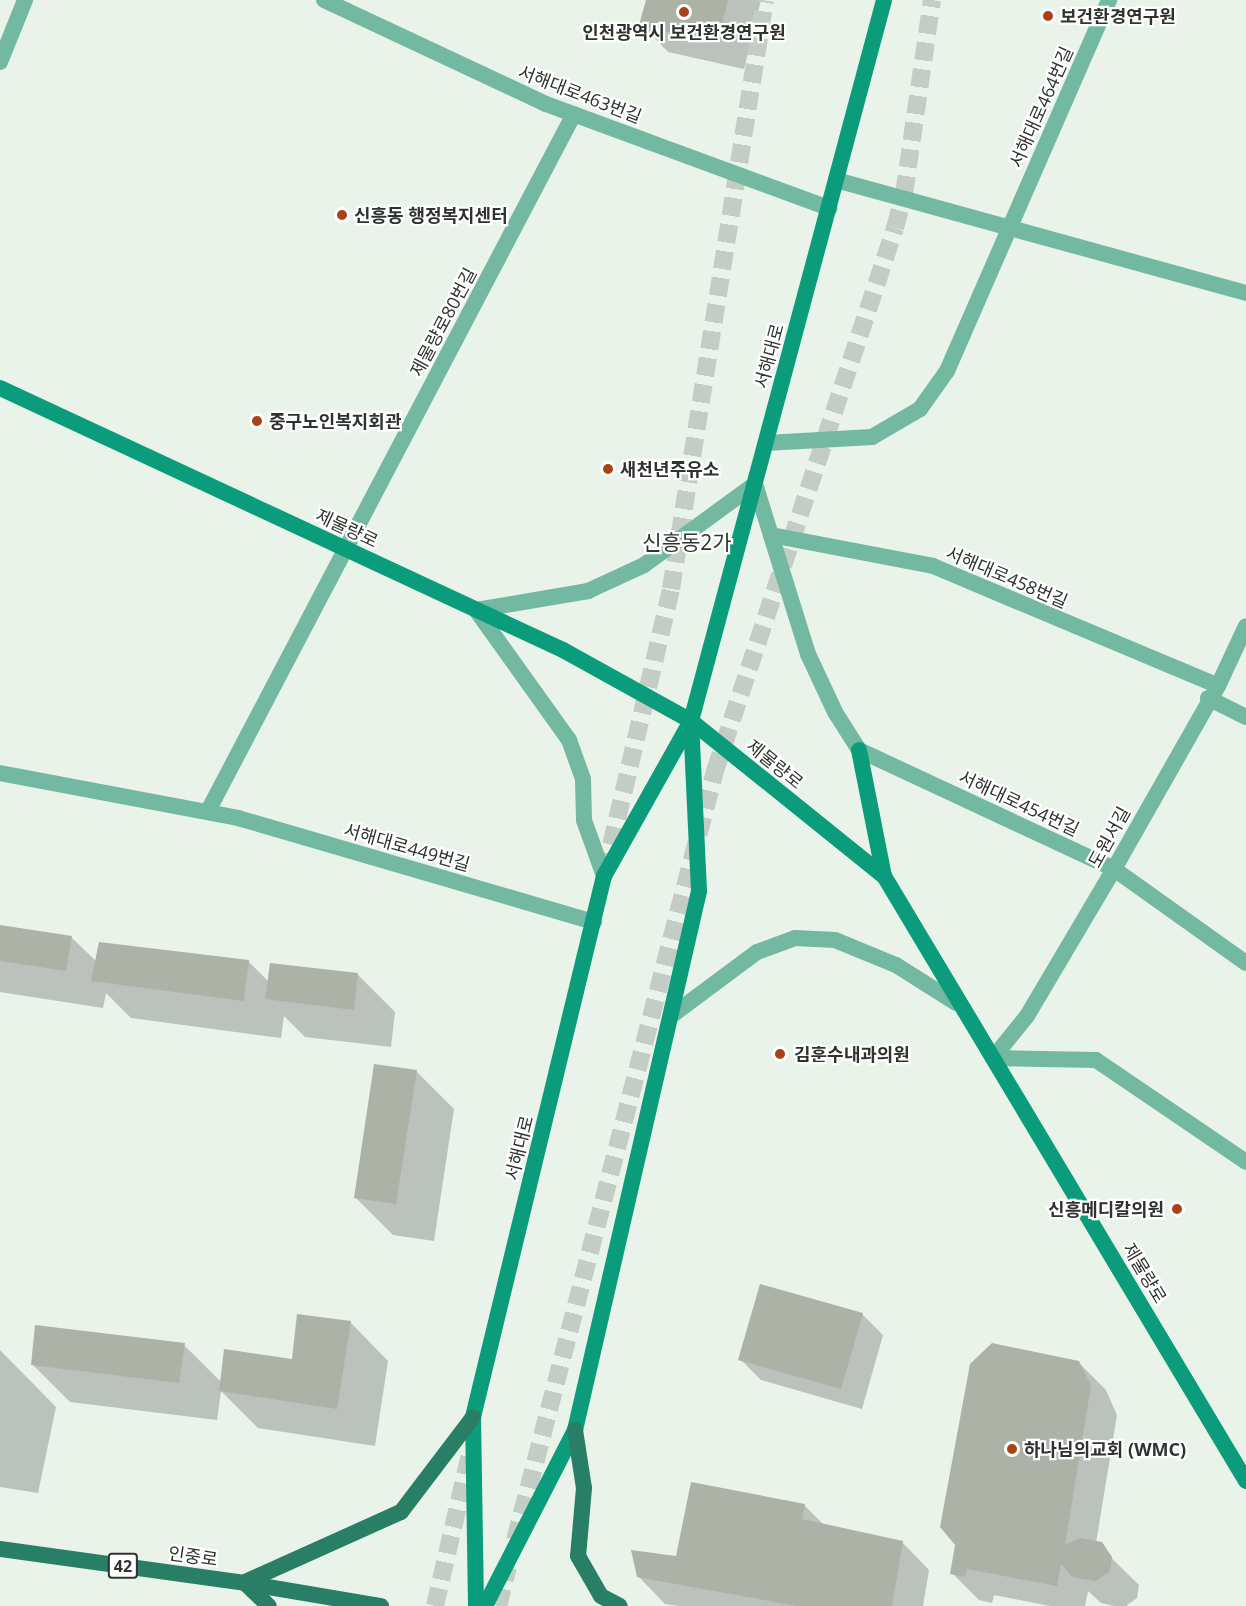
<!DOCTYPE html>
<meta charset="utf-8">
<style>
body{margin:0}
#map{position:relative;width:1246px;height:1606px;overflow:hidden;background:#e9f3ea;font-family:"Open Sans","Noto Sans KR",sans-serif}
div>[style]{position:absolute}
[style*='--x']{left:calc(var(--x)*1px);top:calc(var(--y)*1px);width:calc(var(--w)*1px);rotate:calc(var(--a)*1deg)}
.shadow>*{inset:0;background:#0003}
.building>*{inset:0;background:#adb2a7}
.motorway-tunnel>*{height:18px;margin-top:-9px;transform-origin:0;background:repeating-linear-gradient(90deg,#c4cdc5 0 18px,transparent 0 27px)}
.service>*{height:16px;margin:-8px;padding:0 8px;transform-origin:8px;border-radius:8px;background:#73b9a1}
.minor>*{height:16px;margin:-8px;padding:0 8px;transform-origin:8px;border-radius:8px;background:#73b9a1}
.tertiary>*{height:16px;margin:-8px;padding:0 8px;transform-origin:8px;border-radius:8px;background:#73b9a1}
.secondary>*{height:16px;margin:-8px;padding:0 8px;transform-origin:8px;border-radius:8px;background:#0b9d7b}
.primary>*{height:16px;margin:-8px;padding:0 8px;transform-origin:8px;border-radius:8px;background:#297f66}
.dots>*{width:16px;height:16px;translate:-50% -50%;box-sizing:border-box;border:3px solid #fff;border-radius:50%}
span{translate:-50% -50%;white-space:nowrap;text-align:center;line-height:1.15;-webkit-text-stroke:4.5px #fff;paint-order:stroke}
.shield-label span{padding:2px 4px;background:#fff;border:2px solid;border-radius:4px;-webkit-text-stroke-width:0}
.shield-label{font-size:16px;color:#2f332f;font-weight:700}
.poi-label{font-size:18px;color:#2f332f;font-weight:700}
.left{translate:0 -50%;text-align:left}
.right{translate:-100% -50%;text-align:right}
.street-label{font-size:18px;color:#2f332f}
.quarter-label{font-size:21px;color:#2f332f}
</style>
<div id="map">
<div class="shadow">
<div style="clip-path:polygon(648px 0,761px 0,744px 69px,668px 52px,641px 24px)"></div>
<div style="clip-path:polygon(0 927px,71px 937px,97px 962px,249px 962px,269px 982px,357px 974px,395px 1012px,391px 1047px,305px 1037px,284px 1016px,281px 1038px,131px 1018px,106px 993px,103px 1008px,0 992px)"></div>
<div style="clip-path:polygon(416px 1071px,454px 1109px,434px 1241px,393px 1235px,355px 1197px)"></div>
<div style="clip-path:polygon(862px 1314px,883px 1335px,862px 1409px,761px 1380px,740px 1359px)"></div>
<div style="clip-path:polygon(351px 1323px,388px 1361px,375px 1446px,258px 1428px,221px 1391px,217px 1420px,70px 1402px,32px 1364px,184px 1345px,221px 1382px,293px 1361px)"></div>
<div style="clip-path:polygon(0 1350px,56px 1407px,38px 1493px,0 1487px)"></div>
<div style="clip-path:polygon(1079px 1363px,1106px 1390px,1117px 1415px,1096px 1543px,1139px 1585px,1137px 1598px,1126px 1606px,1114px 1606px,1101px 1603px,1088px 1591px,1085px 1606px,1050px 1606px,994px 1595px,992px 1603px,979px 1600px,952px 1573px)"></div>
<div style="clip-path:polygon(804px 1505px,825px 1526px,902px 1542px,929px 1570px,923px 1606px,679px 1606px,665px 1604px,638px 1576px)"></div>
</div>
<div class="building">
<div style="clip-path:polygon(646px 0,728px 0,717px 43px,639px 25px)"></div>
<div style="clip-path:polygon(0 925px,72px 936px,66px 971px,0 961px)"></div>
<div style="clip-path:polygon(99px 942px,249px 960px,244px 1001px,91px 981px)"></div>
<div style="clip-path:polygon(270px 963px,358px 973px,354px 1010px,265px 999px)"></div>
<div style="clip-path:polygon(374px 1064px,417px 1070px,396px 1204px,354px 1198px)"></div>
<div style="clip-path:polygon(760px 1284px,863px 1313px,841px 1389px,738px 1360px)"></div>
<div style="clip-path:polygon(297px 1314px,351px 1321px,337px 1409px,219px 1391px,224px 1349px,292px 1359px)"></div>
<div style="clip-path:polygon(35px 1325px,185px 1343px,179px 1383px,31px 1365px)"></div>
<div style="clip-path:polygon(992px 1343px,1079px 1361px,1091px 1386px,1065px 1545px,1080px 1538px,1102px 1542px,1112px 1557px,1110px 1571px,1096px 1581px,1072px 1577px,1061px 1564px,1057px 1586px,967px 1569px,965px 1577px,950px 1574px,955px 1545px,940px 1527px,970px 1364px)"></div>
<div style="clip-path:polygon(691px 1482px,805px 1504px,802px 1519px,903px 1541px,892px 1606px,797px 1606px,637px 1577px,631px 1550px,676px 1556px)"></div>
</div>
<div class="motorway-tunnel">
<div style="--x:605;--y:871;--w:290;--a:-76.8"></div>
<div style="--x:671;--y:589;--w:596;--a:-80.93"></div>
<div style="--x:515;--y:1540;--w:795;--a:-75.42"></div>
<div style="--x:715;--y:771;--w:572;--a:-71.66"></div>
<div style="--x:895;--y:228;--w:35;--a:-75"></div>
<div style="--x:904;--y:194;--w:196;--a:-81.8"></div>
<div style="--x:435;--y:1606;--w:160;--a:-77"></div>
<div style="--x:498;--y:1606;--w:40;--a:-75.6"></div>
</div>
<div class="service">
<div style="--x:836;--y:180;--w:425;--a:15.4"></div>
<div style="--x:766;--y:443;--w:106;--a:-3.2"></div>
<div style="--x:872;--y:437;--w:56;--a:-30.3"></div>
<div style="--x:920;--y:409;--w:47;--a:-54.6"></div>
<div style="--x:947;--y:371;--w:405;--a:-66.4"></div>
<div style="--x:771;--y:535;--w:165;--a:10.8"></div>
<div style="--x:933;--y:566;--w:309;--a:22.8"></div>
<div style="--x:1208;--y:698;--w:42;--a:26.6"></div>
<div style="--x:859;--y:750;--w:281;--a:25"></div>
<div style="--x:1114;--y:869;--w:162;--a:35.5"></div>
<div style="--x:993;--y:1058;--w:54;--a:-51"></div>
<div style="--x:1027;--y:1016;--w:171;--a:-59.4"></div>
<div style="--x:1114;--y:869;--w:210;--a:-60.4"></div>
<div style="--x:1218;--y:686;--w:66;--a:-65"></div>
</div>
<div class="minor">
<div style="--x:324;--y:0;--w:245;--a:25.1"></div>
<div style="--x:546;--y:104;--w:302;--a:20.2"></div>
<div style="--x:0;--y:62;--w:67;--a:-68"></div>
<div style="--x:0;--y:773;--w:242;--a:10.7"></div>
<div style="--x:238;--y:818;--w:371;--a:16.3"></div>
<div style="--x:208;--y:811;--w:787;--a:-62.3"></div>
<div style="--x:993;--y:1058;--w:103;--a:1.1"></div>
<div style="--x:1096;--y:1060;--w:181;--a:34.2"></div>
</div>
<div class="tertiary">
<div style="--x:604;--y:876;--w:59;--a:-109.7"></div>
<div style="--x:584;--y:820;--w:41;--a:-91.4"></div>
<div style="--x:583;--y:779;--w:41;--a:-109.7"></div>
<div style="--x:569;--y:740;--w:160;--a:-125.6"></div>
<div style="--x:476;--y:610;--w:114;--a:-9.6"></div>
<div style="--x:588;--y:591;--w:62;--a:-24.9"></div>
<div style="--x:644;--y:565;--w:137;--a:-36.1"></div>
<div style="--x:755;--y:484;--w:178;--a:72.7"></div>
<div style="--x:808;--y:654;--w:64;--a:65"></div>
<div style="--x:835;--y:712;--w:45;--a:57.7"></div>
<div style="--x:671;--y:1016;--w:107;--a:-36.7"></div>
<div style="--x:757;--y:952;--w:40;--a:-20.2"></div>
<div style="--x:795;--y:938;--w:40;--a:2.9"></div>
<div style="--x:835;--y:940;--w:66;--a:22.3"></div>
<div style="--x:896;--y:965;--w:71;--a:32.3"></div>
</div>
<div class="secondary">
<div style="--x:0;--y:388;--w:621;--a:24.96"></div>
<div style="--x:563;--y:650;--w:146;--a:29"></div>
<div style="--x:691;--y:721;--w:248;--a:38.8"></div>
<div style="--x:884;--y:876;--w:705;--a:59.11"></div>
<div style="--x:859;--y:750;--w:128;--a:78.8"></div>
<div style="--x:476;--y:1606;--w:189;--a:-90.9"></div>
<div style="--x:473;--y:1417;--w:557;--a:-76.39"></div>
<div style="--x:604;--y:876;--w:178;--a:-60.7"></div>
<div style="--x:691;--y:721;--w:746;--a:-75.01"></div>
<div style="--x:485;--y:1606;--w:198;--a:-62.9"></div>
<div style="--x:575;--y:1430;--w:553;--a:-77.04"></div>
<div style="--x:699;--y:891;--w:169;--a:-92.7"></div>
</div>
<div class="primary">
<div style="--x:575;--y:1430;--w:59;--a:81.2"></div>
<div style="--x:584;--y:1488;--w:68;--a:95"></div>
<div style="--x:578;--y:1556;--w:46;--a:60.1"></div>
<div style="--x:601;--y:1596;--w:21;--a:28"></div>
<div style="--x:0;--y:1549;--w:247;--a:7.9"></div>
<div style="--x:245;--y:1583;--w:138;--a:9.6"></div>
<div style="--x:245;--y:1582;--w:171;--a:-24.2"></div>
<div style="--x:401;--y:1512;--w:119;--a:-52.8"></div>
<div style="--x:245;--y:1583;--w:33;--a:44"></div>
</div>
<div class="dots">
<div style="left:684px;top:12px;background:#a84317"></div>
<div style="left:1048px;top:16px;background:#a84317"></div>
<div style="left:342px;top:215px;background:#a84317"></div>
<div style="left:257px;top:421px;background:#a84317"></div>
<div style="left:608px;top:469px;background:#a84317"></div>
<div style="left:780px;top:1054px;background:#a84317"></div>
<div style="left:1177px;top:1209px;background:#a84317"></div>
<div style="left:1012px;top:1449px;background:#a84317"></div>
</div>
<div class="shield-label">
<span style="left:123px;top:1566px">42</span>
</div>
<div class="poi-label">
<span class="left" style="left:1060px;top:16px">보건환경연구원</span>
<span style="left:684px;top:32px">인천광역시 보건환경연구원</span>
<span class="left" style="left:354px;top:215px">신흥동 행정복지센터</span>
<span class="left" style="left:269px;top:421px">중구노인복지회관</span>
<span class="left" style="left:620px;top:469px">새천년주유소</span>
<span class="left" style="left:794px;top:1054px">김훈수내과의원</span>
<span class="right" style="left:1164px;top:1209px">신흥메디칼의원</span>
<span class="left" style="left:1024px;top:1449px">하나님의교회 (WMC)</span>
</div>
<div class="street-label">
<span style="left:580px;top:94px;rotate:21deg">서해대로463번길</span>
<span style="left:1041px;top:107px;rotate:-66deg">서해대로464번길</span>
<span style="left:443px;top:322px;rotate:-62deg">제물량로80번길</span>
<span style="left:769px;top:356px;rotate:-75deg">서해대로</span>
<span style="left:347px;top:528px;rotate:25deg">제물량로</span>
<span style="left:1007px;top:577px;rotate:23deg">서해대로458번길</span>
<span style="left:775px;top:764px;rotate:39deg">제물량로</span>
<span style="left:1019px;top:803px;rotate:25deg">서해대로454번길</span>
<span style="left:1109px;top:837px;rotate:-61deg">도원서길</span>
<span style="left:407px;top:847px;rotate:16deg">서해대로449번길</span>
<span style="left:519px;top:1148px;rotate:-76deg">서해대로</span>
<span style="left:1145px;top:1273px;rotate:59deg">제물량로</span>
<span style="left:193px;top:1556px;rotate:8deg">인중로</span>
</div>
<div class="quarter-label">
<span style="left:687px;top:542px">신흥동2가</span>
</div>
</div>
